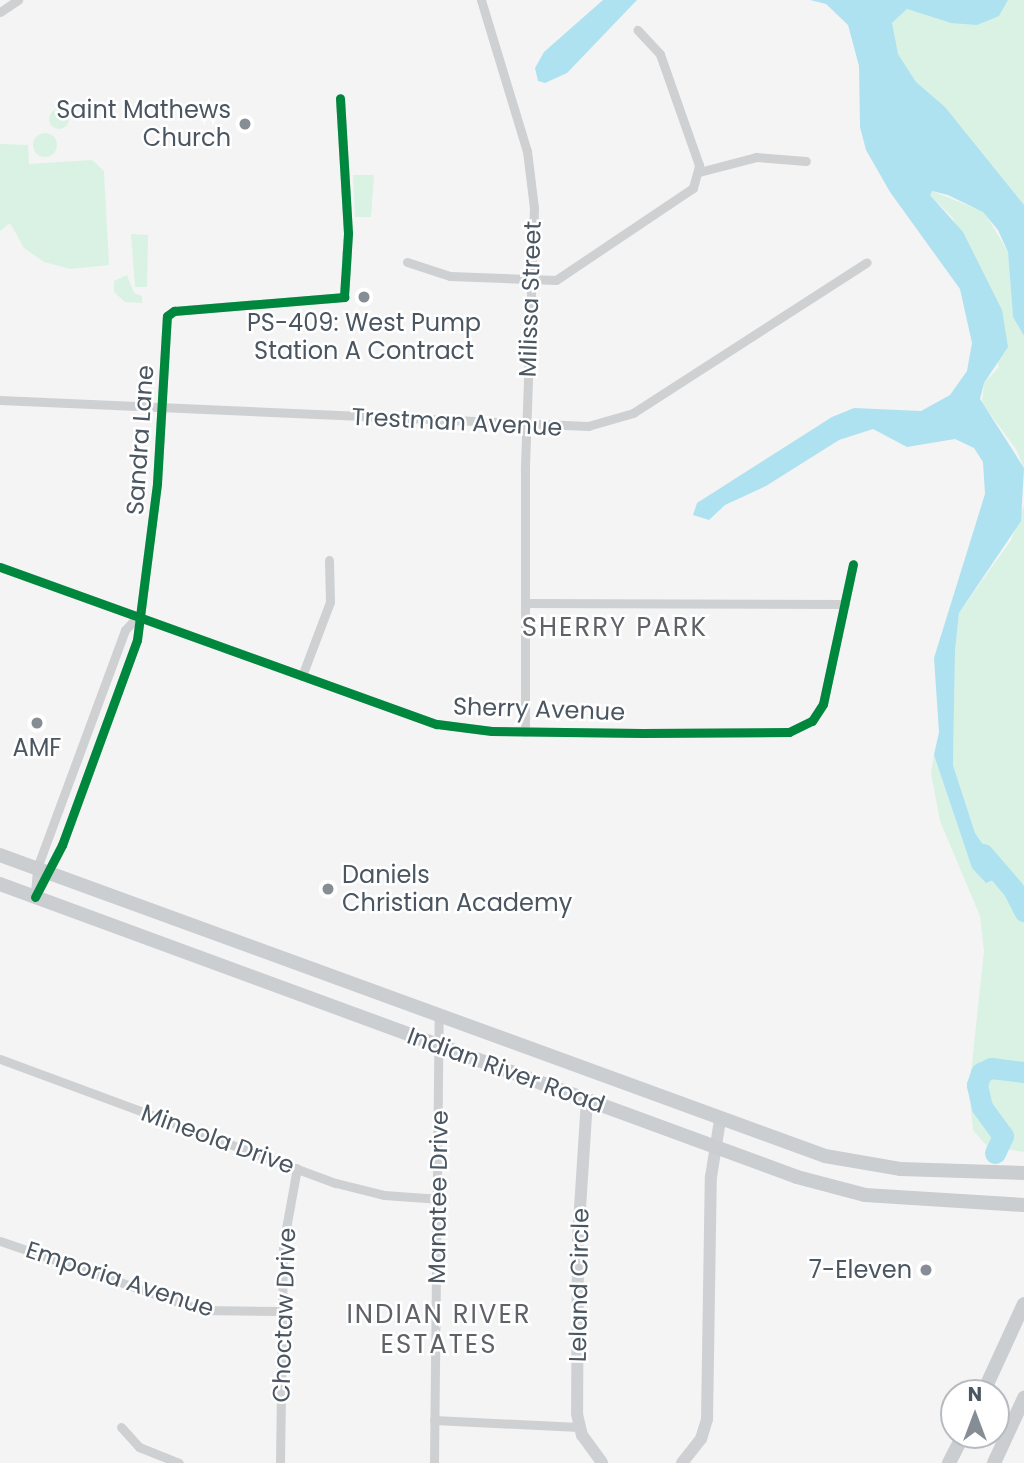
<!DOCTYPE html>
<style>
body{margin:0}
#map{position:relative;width:1024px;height:1463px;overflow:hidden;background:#f4f4f4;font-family:Poppins,sans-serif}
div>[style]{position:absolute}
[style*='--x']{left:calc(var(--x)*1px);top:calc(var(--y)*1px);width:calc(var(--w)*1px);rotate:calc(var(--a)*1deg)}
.green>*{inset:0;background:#d9f2e3}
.round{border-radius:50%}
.water>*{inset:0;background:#aee2f0}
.river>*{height:21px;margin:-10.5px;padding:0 10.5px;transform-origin:10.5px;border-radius:10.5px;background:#aee2f0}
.street>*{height:9px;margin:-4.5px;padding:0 4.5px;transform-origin:4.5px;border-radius:4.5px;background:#ced0d2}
.secondary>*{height:12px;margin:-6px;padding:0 6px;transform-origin:6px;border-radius:6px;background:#ced0d4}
.primary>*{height:14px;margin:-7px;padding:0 7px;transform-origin:7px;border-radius:7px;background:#caced1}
.cycleway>*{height:9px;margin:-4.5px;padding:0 4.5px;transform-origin:4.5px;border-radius:4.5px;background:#00873e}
.dots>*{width:19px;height:19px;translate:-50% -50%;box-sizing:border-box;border:4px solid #fff;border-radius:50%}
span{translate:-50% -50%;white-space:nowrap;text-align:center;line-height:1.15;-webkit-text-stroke:5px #fff;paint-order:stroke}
.poi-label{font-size:24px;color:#4a5661}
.right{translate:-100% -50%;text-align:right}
.left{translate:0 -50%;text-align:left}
.street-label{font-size:24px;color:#4a5661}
.neighbourhood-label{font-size:26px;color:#5f6368;letter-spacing:2px}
.north{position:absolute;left:940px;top:1379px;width:70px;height:70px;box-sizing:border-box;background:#fff;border:2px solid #b7bbc0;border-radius:50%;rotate:0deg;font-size:19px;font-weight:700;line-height:28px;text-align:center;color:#4a5661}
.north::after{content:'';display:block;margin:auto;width:24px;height:32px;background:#868d94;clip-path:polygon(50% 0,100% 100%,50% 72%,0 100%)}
</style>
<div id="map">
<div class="green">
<div style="clip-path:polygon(1008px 0,1024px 0,1024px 205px,945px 107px,916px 82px,898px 54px,892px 34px,892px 23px,907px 9px,951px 23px,999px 16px)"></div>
<div class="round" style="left:49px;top:109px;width:20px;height:20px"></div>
<div class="round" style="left:33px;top:133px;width:24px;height:24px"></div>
<div style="clip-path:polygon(0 144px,28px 145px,29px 164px,92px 160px,104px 171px,109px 265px,70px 269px,44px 262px,24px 248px,10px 223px,0 231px)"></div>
<div style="clip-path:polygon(353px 175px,374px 175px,371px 217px,355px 217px)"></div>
<div style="clip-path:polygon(932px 191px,984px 212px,1008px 252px,1013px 317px,1024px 336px,1024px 468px,1016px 449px,982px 403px,984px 383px,999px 367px,953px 218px,930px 195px)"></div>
<div style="clip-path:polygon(131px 234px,148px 235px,147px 287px,135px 287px)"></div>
<div style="clip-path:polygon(127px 275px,134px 293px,142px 296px,142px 303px,125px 302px,114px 292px,114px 281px)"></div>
<div style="clip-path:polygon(1024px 505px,1024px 1152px,987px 1146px,973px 1130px,969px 1092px,984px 951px,980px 916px,940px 821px,931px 773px,934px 755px,972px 868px,1000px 869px,975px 833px,953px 765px,955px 651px,959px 613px,1011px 540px)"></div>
</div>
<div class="water">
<div style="clip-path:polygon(603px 0,637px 0,567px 73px,545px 83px,538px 81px,535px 68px,544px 52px)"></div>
<div style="clip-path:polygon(810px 0,1008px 0,999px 16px,977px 25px,951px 23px,907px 9px,892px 23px,898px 54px,916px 82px,945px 107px,1024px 205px,1024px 336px,1013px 317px,1008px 252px,998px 230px,983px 212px,948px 195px,932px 191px,930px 195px,963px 232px,1002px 310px,1008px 347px,984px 383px,980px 399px,1024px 468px,1021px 521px,959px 613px,955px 651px,953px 765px,975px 833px,1000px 869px,1000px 877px,986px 883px,972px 868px,934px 755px,939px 732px,934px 658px,985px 494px,983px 462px,974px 448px,955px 439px,907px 447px,873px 429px,839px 440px,766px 486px,725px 505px,709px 520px,693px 515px,697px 503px,832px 417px,854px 408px,921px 411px,950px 395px,967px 371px,972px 343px,960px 289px,890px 192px,866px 150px,860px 127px,859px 66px,848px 25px,826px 4px)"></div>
</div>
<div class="river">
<div style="--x:983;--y:854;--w:46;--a:49.4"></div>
<div style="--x:1013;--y:889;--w:25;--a:63"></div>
<div style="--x:995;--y:1153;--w:19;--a:-65"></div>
<div style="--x:1003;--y:1136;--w:36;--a:-126"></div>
<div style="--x:982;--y:1107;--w:23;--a:-103"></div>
<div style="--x:977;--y:1085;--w:13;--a:-72"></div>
<div style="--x:981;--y:1073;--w:11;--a:-27"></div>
<div style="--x:991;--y:1068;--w:33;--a:7"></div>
</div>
<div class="street">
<div style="--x:481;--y:0;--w:158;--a:73.1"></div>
<div style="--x:527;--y:151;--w:57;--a:83"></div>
<div style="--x:534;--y:208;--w:262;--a:92"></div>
<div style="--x:525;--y:470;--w:262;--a:90"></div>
<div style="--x:0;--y:12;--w:22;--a:-34"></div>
<div style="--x:699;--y:172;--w:59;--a:-14.7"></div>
<div style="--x:756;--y:157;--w:50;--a:4.6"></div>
<div style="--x:407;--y:262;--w:45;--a:18"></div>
<div style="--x:450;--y:276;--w:106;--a:2.2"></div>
<div style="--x:556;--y:280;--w:165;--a:-33.9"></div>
<div style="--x:693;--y:188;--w:24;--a:-75"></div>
<div style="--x:699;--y:165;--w:118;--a:-109.4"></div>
<div style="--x:660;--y:54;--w:33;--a:-133"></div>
<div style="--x:0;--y:400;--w:589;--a:2.53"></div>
<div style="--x:588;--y:426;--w:47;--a:-16.1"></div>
<div style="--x:633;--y:413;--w:278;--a:-32.8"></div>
<div style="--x:0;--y:567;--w:464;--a:19.8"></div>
<div style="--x:437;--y:724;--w:55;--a:7.3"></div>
<div style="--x:492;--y:731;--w:150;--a:0.8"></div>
<div style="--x:642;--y:733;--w:147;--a:-0.4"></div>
<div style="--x:789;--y:732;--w:25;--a:-26"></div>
<div style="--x:812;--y:721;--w:20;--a:-57"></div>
<div style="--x:823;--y:704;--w:143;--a:-77.9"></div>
<div style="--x:526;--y:603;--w:319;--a:0.2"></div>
<div style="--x:302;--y:676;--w:79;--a:-69.3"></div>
<div style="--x:330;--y:602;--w:42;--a:-91.4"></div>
<div style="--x:35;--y:893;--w:25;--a:-85"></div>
<div style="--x:37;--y:868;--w:254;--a:-69.7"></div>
<div style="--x:125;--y:630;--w:21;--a:-47"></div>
<div style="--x:35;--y:897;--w:59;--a:-62.6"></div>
<div style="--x:62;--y:845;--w:218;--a:-69.9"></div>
<div style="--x:137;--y:640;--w:158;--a:-82.7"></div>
<div style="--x:157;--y:483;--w:167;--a:-86.6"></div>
<div style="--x:167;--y:316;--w:9;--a:-36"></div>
<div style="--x:174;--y:311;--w:171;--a:-4.7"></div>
<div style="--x:344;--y:297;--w:64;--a:-86.4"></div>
<div style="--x:348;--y:233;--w:135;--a:-93.4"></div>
<div style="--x:0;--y:1059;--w:358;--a:20.3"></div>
<div style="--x:336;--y:1183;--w:49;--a:14"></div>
<div style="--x:384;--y:1195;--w:56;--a:4.1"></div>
<div style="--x:0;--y:1241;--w:213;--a:18.9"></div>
<div style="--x:202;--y:1310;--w:80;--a:0.7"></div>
<div style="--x:434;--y:1420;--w:145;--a:2.8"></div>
<div style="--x:121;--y:1427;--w:27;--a:48"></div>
<div style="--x:139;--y:1447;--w:43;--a:21.8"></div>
<div style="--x:280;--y:1463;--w:218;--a:-89.2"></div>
<div style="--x:283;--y:1245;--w:78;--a:-79.7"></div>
<div style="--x:434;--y:1463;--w:449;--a:-89.4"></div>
</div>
<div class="secondary">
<div style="--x:587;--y:1100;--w:140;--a:93.7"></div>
<div style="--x:578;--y:1240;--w:174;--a:90.3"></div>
<div style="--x:577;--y:1414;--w:22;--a:77"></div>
<div style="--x:582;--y:1435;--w:34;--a:54"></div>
<div style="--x:682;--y:1463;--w:31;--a:-52"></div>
<div style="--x:701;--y:1439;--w:21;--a:-73"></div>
<div style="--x:707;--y:1419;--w:242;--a:-89.1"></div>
<div style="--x:711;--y:1177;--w:58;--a:-81"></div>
</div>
<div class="primary">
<div style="--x:0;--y:855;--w:878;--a:20.04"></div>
<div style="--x:825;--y:1156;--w:76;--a:9.8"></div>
<div style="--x:900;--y:1169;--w:124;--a:1.8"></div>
<div style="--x:0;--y:884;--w:849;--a:20.18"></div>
<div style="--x:797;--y:1177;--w:70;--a:14.8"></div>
<div style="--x:865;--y:1195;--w:159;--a:3.6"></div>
<div style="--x:983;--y:1393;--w:98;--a:-65.3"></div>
<div style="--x:949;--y:1463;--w:31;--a:-63"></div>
<div style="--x:994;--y:1463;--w:72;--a:-65.2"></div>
</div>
<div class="cycleway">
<div style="--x:0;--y:567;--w:464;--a:19.8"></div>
<div style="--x:437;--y:724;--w:55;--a:7.3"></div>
<div style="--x:492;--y:731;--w:150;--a:0.8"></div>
<div style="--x:642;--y:733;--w:147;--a:-0.4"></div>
<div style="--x:789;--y:732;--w:25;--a:-26"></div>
<div style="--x:812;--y:721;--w:20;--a:-57"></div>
<div style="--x:823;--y:704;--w:143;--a:-77.9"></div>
<div style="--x:35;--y:897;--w:59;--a:-62.6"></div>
<div style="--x:62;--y:845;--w:218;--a:-69.9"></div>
<div style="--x:137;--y:640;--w:158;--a:-82.7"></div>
<div style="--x:157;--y:483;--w:167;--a:-86.6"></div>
<div style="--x:167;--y:316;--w:9;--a:-36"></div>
<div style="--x:174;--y:311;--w:171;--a:-4.7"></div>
<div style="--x:344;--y:297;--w:64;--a:-86.4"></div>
<div style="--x:348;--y:233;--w:135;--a:-93.4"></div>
</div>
<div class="dots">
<div style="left:245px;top:124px;background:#868d94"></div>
<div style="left:364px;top:297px;background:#868d94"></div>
<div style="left:37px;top:723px;background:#868d94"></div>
<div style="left:328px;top:889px;background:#868d94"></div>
<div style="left:926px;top:1270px;background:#868d94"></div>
</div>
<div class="poi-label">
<span class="right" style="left:231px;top:124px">Saint Mathews<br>Church</span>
<span style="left:364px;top:337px">PS-409: West Pump<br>Station A Contract</span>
<span style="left:37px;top:748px">AMF</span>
<span class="left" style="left:342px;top:889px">Daniels<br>Christian Academy</span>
<span class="right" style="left:912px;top:1270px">7-Eleven</span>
</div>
<div class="street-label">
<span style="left:530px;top:299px;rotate:-88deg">Milissa Street</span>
<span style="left:457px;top:422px;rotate:3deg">Trestman Avenue</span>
<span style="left:140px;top:440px;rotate:-86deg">Sandra Lane</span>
<span style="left:539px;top:709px;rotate:2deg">Sherry Avenue</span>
<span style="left:506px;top:1070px;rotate:20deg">Indian River Road</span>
<span style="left:218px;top:1139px;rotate:20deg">Mineola Drive</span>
<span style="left:438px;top:1197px;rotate:-89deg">Manatee Drive</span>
<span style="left:120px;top:1279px;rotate:18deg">Emporia Avenue</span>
<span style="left:579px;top:1285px;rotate:-89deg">Leland Circle</span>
<span style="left:284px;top:1315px;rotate:-88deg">Choctaw Drive</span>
</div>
<div class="neighbourhood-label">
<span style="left:615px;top:628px">SHERRY PARK</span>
<span style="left:439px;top:1330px">INDIAN RIVER<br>ESTATES</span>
</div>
<div class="north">N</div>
</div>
